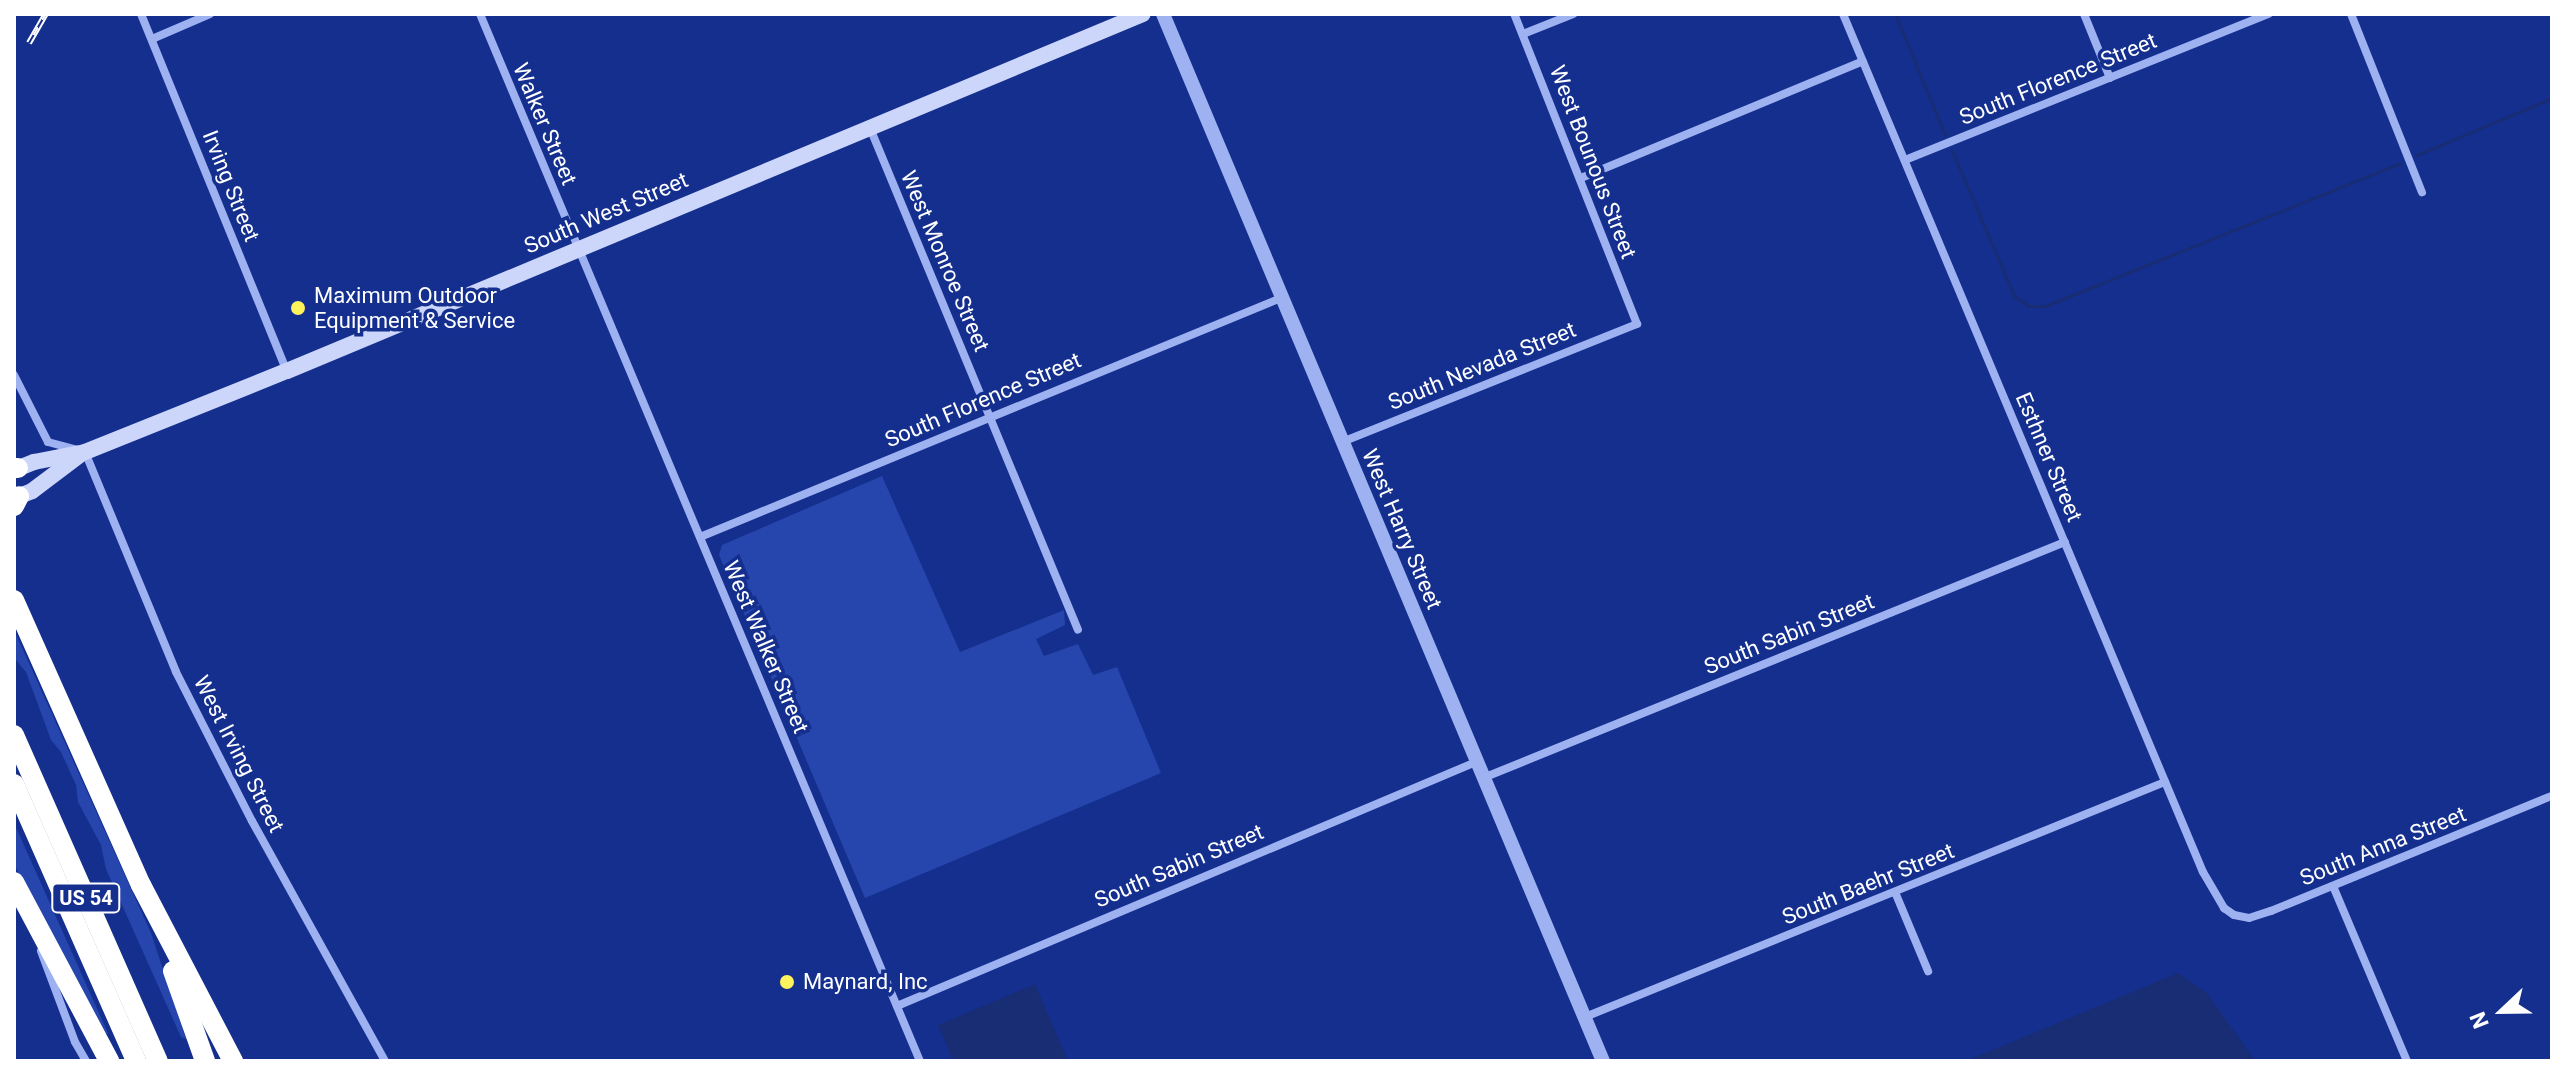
<!DOCTYPE html>
<style>
body{margin:0}
#map{position:relative;width:2566px;height:1075px;overflow:hidden;background:#142f8e;font-family:Roboto,sans-serif}
div>[style]{position:absolute}
[style*='--x']{left:calc(var(--x)*1px);top:calc(var(--y)*1px);width:calc(var(--w)*1px);rotate:calc(var(--a)*1deg)}
.green>*{inset:0;background:#2646ad}
.water>*{inset:0;background:#192d75}
.stream>*{height:3px;margin:-1.5px;padding:0 1.5px;transform-origin:1.5px;border-radius:1.5px;background:#192d75}
.minor>*{height:8px;margin:-4px;padding:0 4px;transform-origin:4px;border-radius:4px;background:#9eb2f1}
.tertiary>*{height:14px;margin:-7px;padding:0 7px;transform-origin:7px;border-radius:7px;background:#9eb2f1}
.secondary>*{height:16px;margin:-8px;padding:0 8px;transform-origin:8px;border-radius:8px;background:#ccd6fb}
.motorway>*{height:20px;margin:-10px;padding:0 10px;transform-origin:10px;border-radius:10px;background:#fff}
.rail>*{height:6px;margin-top:-3px;transform-origin:0;background:repeating-linear-gradient(90deg,#142f8e 0 9px,#fff 0 18px);box-sizing:border-box;border-block:2px solid #fff}
.dots>*{width:22px;height:22px;translate:-50% -50%;box-sizing:border-box;border:4px solid #142f8e;border-radius:50%}
span{translate:-50% -50%;white-space:nowrap;text-align:center;line-height:1.15;-webkit-text-stroke:7px #142f8e;paint-order:stroke}
.shield-label span{padding:2px 6px;background:#142f8e;border:2px solid;border-radius:6px;-webkit-text-stroke-width:0}
.shield-label{font-size:20px;color:#fff;font-weight:700}
.street-label{font-size:22px;color:#fff}
.poi-label{font-size:22px;color:#fff}
.left{translate:0 -50%;text-align:left}
.frame{position:absolute;inset:0;border:16px solid #fff;pointer-events:none}
.north{position:absolute;left:2462px;top:971px;width:80px;height:80px;-webkit-text-stroke:6px #142f8e;paint-order:stroke;rotate:248deg;font-size:22px;font-weight:700;line-height:32px;text-align:center;color:#fff}
.north::after{content:'';display:block;margin:auto;width:28px;height:36px;background:#fff;clip-path:polygon(50% 0,100% 100%,50% 72%,0 100%)}
</style>
<div id="map">
<div class="green">
<div style="clip-path:polygon(882px 476px,960px 652px,1064px 610px,1065px 625px,1036px 639px,1044px 656px,1078px 644px,1093px 675px,1117px 667px,1161px 773px,865px 898px,719px 555px,722px 545px)"></div>
<div style="clip-path:polygon(14px 630px,151px 933px,186px 1039px,181px 1037px,106px 869px,101px 845px,78px 802px,76px 785px,61px 752px,51px 740px,26px 672px,16px 660px)"></div>
<div style="clip-path:polygon(14px 823px,108px 1033px,102px 1036px,38px 918px,14px 863px)"></div>
</div>
<div class="water">
<div style="clip-path:polygon(2178px 973px,2207px 993px,2255px 1061px,1966px 1061px)"></div>
<div style="clip-path:polygon(1035px 984px,1068px 1061px,953px 1061px,938px 1025px)"></div>
</div>
<div class="stream">
<div style="--x:1895;--y:14;--w:131;--a:67.5"></div>
<div style="--x:1952;--y:151;--w:158;--a:66.8"></div>
<div style="--x:2014;--y:296;--w:18;--a:34"></div>
<div style="--x:2029;--y:306;--w:16;--a:0"></div>
<div style="--x:2045;--y:306;--w:383;--a:-21.9"></div>
<div style="--x:2417;--y:155;--w:147;--a:-22.9"></div>
</div>
<div class="minor">
<div style="--x:141;--y:14;--w:386;--a:67.8"></div>
<div style="--x:480;--y:14;--w:1136;--a:67.21"></div>
<div style="--x:1843;--y:14;--w:930;--a:67.24"></div>
<div style="--x:2203;--y:872;--w:42;--a:59.7"></div>
<div style="--x:2224;--y:908;--w:12;--a:35"></div>
<div style="--x:2234;--y:915;--w:15;--a:11"></div>
<div style="--x:2249;--y:918;--w:23;--a:-18"></div>
<div style="--x:2271;--y:911;--w:304;--a:-22.3"></div>
<div style="--x:2084;--y:14;--w:69;--a:67.9"></div>
<div style="--x:2351;--y:14;--w:192;--a:68.3"></div>
<div style="--x:1523;--y:34;--w:54;--a:-21.8"></div>
<div style="--x:152;--y:39;--w:63;--a:-23.3"></div>
<div style="--x:870;--y:128;--w:543;--a:67.49"></div>
<div style="--x:1905;--y:160;--w:392;--a:-21.9"></div>
<div style="--x:1581;--y:178;--w:305;--a:-22.5"></div>
<div style="--x:14;--y:375;--w:75;--a:63.1"></div>
<div style="--x:48;--y:442;--w:38;--a:15"></div>
<div style="--x:85;--y:452;--w:238;--a:67.5"></div>
<div style="--x:176;--y:672;--w:167;--a:63"></div>
<div style="--x:252;--y:821;--w:274;--a:61"></div>
<div style="--x:1342;--y:442;--w:318;--a:-21.8"></div>
<div style="--x:1637;--y:324;--w:334;--a:-111.6"></div>
<div style="--x:700;--y:537;--w:628;--a:-22.36"></div>
<div style="--x:1483;--y:778;--w:628;--a:-22.07"></div>
<div style="--x:2333;--y:886;--w:190;--a:67.1"></div>
<div style="--x:1895;--y:892;--w:86;--a:67.3"></div>
<div style="--x:41;--y:951;--w:97;--a:69.5"></div>
<div style="--x:75;--y:1042;--w:22;--a:60"></div>
<div style="--x:897;--y:1006;--w:628;--a:-22.85"></div>
<div style="--x:1585;--y:1017;--w:626;--a:-22.06"></div>
</div>
<div class="tertiary">
<div style="--x:1163;--y:14;--w:1136;--a:67.21"></div>
</div>
<div class="secondary">
<div style="--x:14;--y:470;--w:22;--a:-22"></div>
<div style="--x:34;--y:462;--w:52;--a:-11.1"></div>
<div style="--x:85;--y:452;--w:218;--a:-21.9"></div>
<div style="--x:287;--y:371;--w:927;--a:-22.64"></div>
<div style="--x:14;--y:498;--w:19;--a:-21"></div>
<div style="--x:32;--y:491;--w:60;--a:-36.9"></div>
</div>
<div class="motorway">
<div style="--x:14;--y:468;--w:4;--a:0"></div>
<div style="--x:14;--y:506;--w:11;--a:-63"></div>
<div style="--x:14;--y:600;--w:312;--a:66"></div>
<div style="--x:141;--y:885;--w:199;--a:62.4"></div>
<div style="--x:14;--y:735;--w:356;--a:66.2"></div>
<div style="--x:14;--y:784;--w:303;--a:66.2"></div>
<div style="--x:14;--y:882;--w:203;--a:62"></div>
<div style="--x:173;--y:971;--w:96;--a:70.4"></div>
</div>
<div class="rail">
<div style="--x:29;--y:43;--w:34;--a:-60"></div>
</div>
<div class="dots">
<div style="left:298px;top:308px;background:#fff35d"></div>
<div style="left:787px;top:982px;background:#fff35d"></div>
</div>
<div class="shield-label">
<span style="left:86px;top:898px">US 54</span>
</div>
<div class="street-label">
<span style="left:2058px;top:79px;rotate:-22deg">South Florence Street</span>
<span style="left:545px;top:124px;rotate:67deg">Walker Street</span>
<span style="left:1593px;top:162px;rotate:69deg">West Bounous Street</span>
<span style="left:231px;top:186px;rotate:68deg">Irving Street</span>
<span style="left:606px;top:213px;rotate:-23deg">South West Street</span>
<span style="left:945px;top:261px;rotate:67deg">West Monroe Street</span>
<span style="left:1482px;top:366px;rotate:-22deg">South Nevada Street</span>
<span style="left:983px;top:400px;rotate:-23deg">South Florence Street</span>
<span style="left:2049px;top:457px;rotate:67deg">Esthner Street</span>
<span style="left:1402px;top:529px;rotate:67deg">West Harry Street</span>
<span style="left:1789px;top:634px;rotate:-22deg">South Sabin Street</span>
<span style="left:766px;top:647px;rotate:67deg">West Walker Street</span>
<span style="left:239px;top:754px;rotate:63deg">West Irving Street</span>
<span style="left:2383px;top:846px;rotate:-22deg">South Anna Street</span>
<span style="left:1179px;top:866px;rotate:-23deg">South Sabin Street</span>
<span style="left:1868px;top:884px;rotate:-22deg">South Baehr Street</span>
</div>
<div class="poi-label">
<span class="left" style="left:314px;top:308px">Maximum Outdoor<br>Equipment &amp; Service</span>
<span class="left" style="left:803px;top:982px">Maynard, Inc</span>
</div>
<div class="frame"></div>
<div class="north">N</div>
</div>
